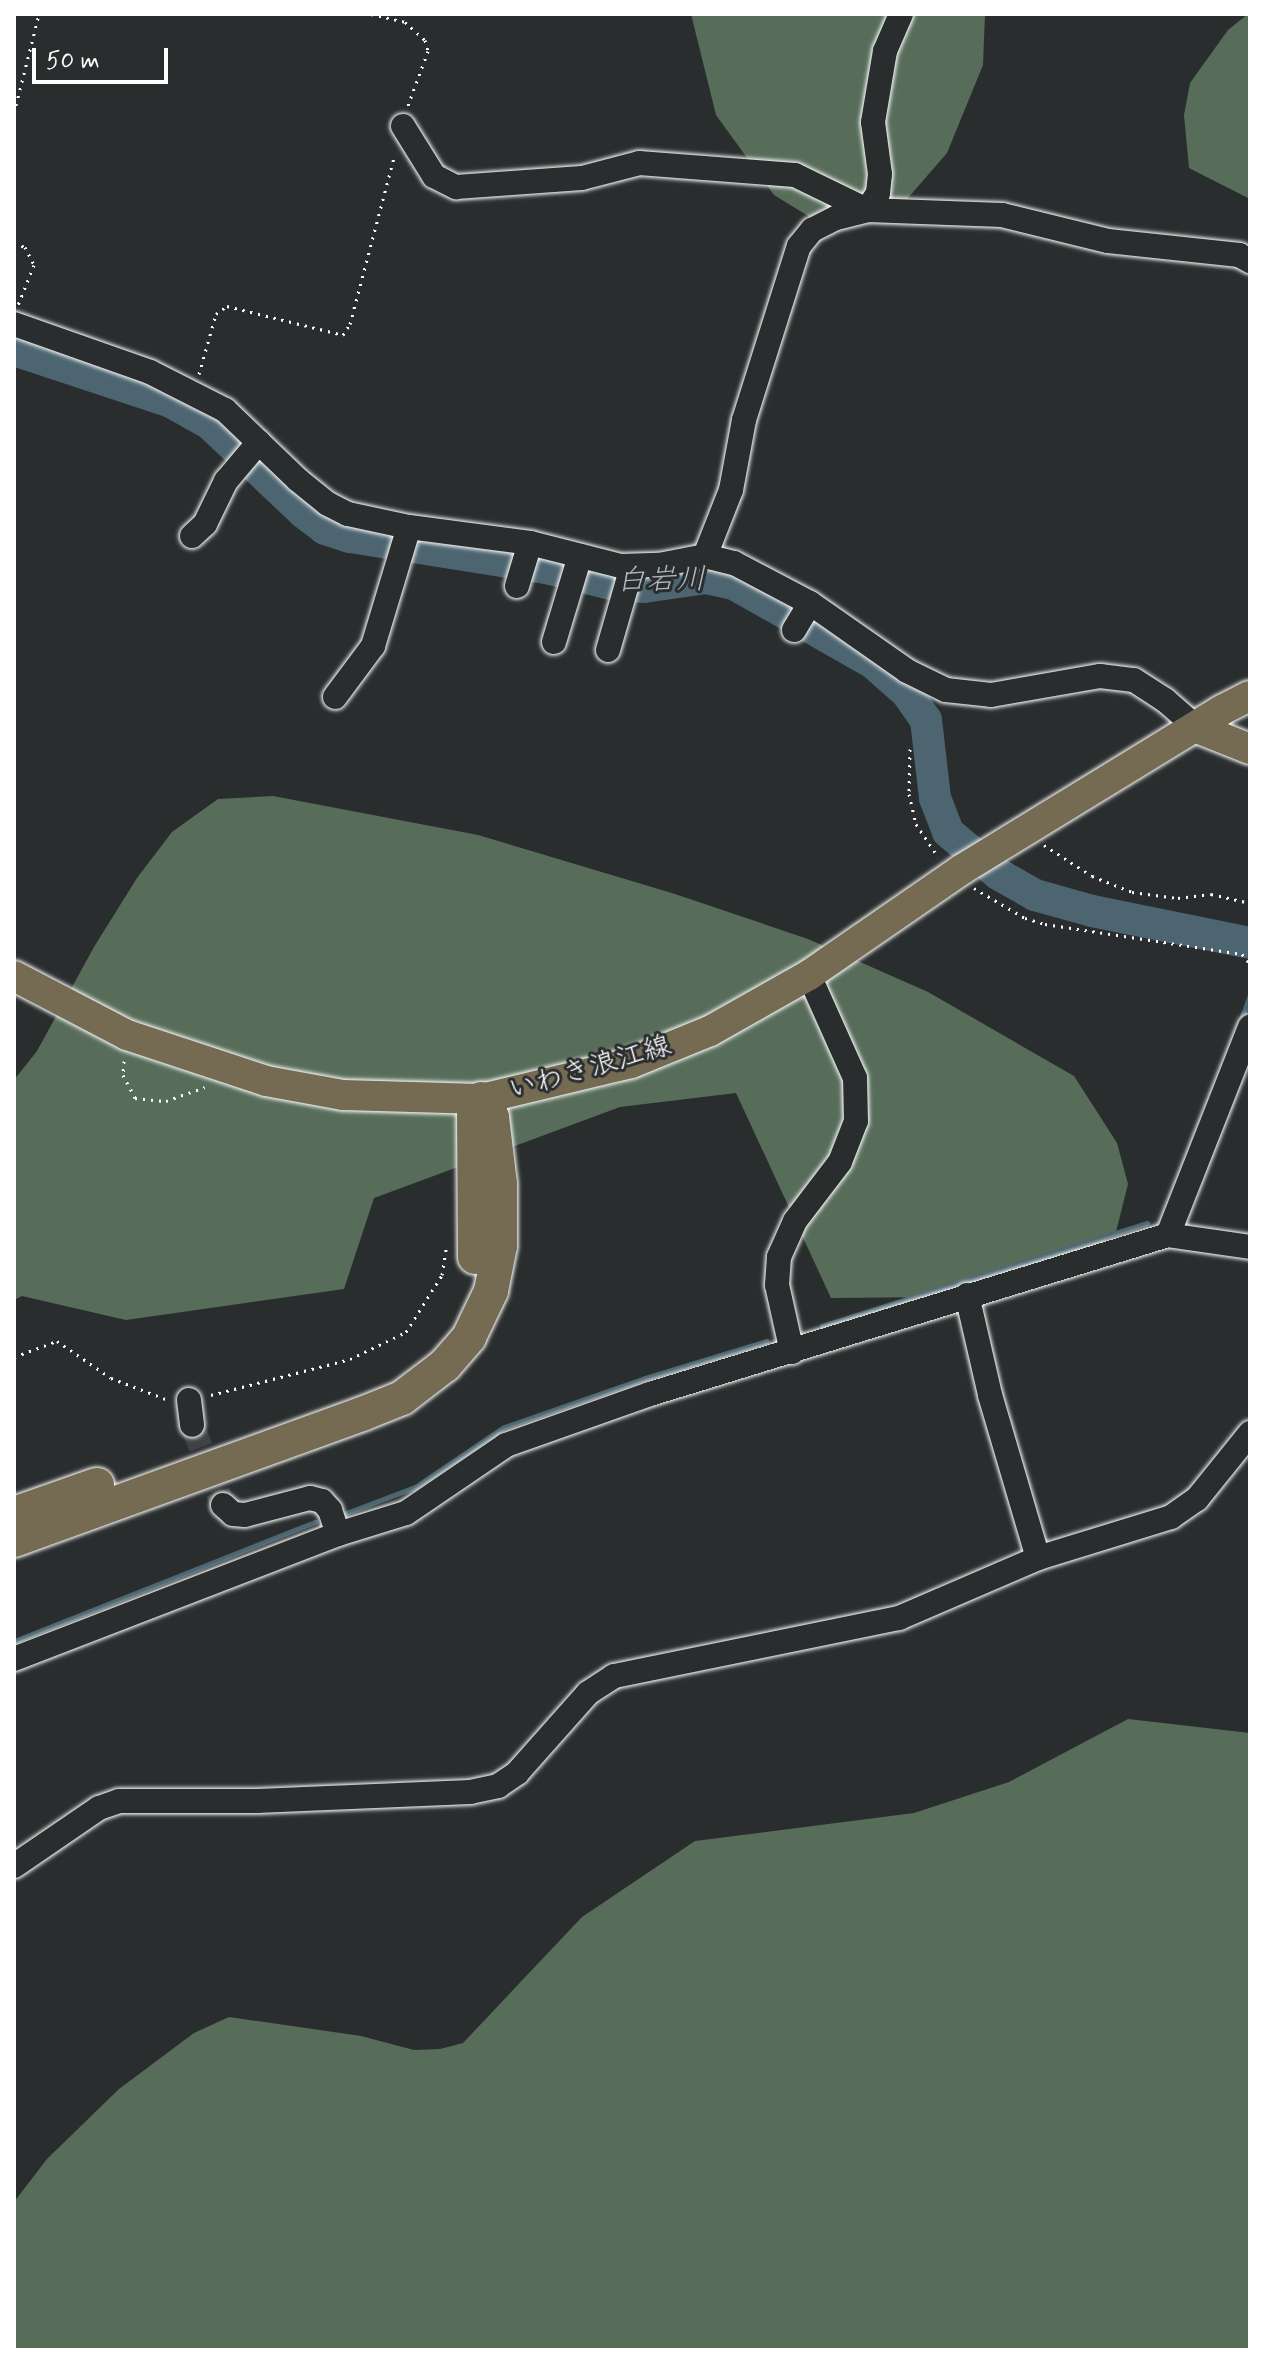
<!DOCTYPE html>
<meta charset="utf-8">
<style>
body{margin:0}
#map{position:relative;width:1264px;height:2364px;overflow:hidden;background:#2a2d2e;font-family:Mynerve,"Klee One",sans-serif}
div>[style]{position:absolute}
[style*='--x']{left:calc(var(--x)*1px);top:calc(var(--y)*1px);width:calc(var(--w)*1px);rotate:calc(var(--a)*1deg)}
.green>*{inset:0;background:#576d5a}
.stream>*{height:5px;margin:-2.5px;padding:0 2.5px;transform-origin:2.5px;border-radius:2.5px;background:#4c6570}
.river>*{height:32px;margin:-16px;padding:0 16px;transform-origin:16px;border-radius:16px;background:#4c6570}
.minor-tunnel>*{height:24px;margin-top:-12px;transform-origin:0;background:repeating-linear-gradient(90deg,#3f4243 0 24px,transparent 0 36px)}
.path>*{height:3px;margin-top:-1.5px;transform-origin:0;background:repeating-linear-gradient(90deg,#fff 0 2px,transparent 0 8px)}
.roads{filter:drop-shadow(0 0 2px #fff) drop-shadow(0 0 2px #fff)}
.minor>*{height:24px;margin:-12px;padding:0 12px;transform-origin:12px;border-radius:12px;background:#2a2d2e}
.major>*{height:30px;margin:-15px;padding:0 15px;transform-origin:15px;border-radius:15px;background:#746b52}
.highway>*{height:34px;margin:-17px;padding:0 17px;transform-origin:17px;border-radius:17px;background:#746b52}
span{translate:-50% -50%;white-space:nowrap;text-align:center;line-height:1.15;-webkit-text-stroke:6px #2a2d2e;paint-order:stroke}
.street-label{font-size:28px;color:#fff}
.water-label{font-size:30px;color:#aebabf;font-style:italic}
.frame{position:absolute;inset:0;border:16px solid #fff;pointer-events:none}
.scale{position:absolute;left:32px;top:48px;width:136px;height:36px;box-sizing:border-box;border:4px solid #fff;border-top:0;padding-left:10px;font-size:24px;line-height:28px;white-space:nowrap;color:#fff;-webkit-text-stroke:6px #2a2d2e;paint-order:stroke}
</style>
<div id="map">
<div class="green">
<div style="clip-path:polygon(691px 14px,985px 14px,983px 65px,947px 153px,901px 206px,813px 219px,774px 195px,716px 115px)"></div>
<div style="clip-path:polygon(1248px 14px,1250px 14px,1250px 199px,1189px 168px,1184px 115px,1190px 83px,1228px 30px)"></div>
<div style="clip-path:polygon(273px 796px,478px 835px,675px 894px,808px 939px,928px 992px,1074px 1076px,1117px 1143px,1128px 1184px,1116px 1232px,1069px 1268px,939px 1297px,831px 1298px,736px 1093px,620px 1107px,374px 1198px,344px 1289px,126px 1320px,22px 1296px,14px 1300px,14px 1080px,37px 1051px,94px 947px,137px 878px,172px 832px,218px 799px)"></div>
<div style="clip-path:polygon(1128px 1719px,1250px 1733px,1250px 2350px,14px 2350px,14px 2202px,47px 2159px,119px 2089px,194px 2033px,229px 2017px,361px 2036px,414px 2050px,440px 2049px,463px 2043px,582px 1917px,695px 1841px,914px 1813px,1009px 1782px)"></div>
</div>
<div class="stream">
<div style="--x:1239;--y:1025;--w:32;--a:-70"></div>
<div style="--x:822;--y:1326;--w:341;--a:-17.6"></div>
<div style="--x:346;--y:1513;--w:74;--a:-20.6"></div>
<div style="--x:415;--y:1487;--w:107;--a:-34"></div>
<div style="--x:504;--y:1427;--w:149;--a:-19.2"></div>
<div style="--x:645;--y:1378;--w:127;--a:-17"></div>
<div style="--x:14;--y:1641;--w:324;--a:-21.6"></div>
</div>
<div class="river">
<div style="--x:14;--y:350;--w:165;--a:18.3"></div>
<div style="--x:171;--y:402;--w:45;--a:29.4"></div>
<div style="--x:210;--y:424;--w:129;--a:43.4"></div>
<div style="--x:304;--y:513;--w:26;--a:37"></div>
<div style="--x:325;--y:529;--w:26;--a:18"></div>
<div style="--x:350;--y:537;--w:198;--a:9"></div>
<div style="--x:546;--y:568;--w:75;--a:13.9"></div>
<div style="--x:619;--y:586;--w:25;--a:2"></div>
<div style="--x:644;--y:587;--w:63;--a:-8.3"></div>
<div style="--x:706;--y:578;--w:29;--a:12"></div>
<div style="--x:734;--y:584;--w:160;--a:29.6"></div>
<div style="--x:873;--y:663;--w:45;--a:41.4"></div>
<div style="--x:907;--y:693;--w:33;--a:55"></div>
<div style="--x:926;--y:720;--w:79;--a:83.4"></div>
<div style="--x:935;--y:798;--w:36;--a:69"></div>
<div style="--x:948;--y:832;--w:65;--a:40"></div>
<div style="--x:998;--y:874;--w:43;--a:29.6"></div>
<div style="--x:1035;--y:895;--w:59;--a:15.7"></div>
<div style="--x:1092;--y:911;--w:161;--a:11.4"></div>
</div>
<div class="minor-tunnel">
<div style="--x:192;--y:1425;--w:86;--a:68.8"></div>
</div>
<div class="path">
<div style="--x:371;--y:14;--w:35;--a:13"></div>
<div style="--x:405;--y:22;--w:27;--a:42"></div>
<div style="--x:425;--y:40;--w:11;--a:75"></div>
<div style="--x:428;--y:51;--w:61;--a:110.2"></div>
<div style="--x:14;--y:113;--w:102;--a:-75.8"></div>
<div style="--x:14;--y:243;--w:12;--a:20"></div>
<div style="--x:25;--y:247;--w:20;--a:63"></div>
<div style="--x:34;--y:265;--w:43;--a:111.8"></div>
<div style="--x:199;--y:374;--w:62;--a:-74.2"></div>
<div style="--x:216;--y:314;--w:14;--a:-36"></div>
<div style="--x:227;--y:306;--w:120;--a:14"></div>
<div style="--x:343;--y:335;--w:13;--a:-58"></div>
<div style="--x:350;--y:324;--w:176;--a:-75.2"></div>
<div style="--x:910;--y:749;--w:45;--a:91.3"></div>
<div style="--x:909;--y:794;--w:31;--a:77"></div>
<div style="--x:916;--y:824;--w:40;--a:56"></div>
<div style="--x:1044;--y:845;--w:57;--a:32.9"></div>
<div style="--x:1092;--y:876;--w:43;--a:21.8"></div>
<div style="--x:1132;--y:892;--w:46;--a:7.4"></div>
<div style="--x:1178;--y:898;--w:33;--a:-7"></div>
<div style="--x:1211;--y:894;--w:40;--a:13"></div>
<div style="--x:974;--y:888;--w:59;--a:30.5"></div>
<div style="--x:1025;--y:918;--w:21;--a:17"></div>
<div style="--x:1045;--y:924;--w:199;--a:8.7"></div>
<div style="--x:1242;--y:954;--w:13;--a:51"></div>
<div style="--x:124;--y:1061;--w:14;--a:94"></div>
<div style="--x:123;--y:1075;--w:26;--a:62"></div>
<div style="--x:135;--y:1098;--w:31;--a:6"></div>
<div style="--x:166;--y:1101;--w:41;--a:-19.7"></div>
<div style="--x:14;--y:1357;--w:46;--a:-20.4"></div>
<div style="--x:57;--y:1341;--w:65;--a:34.4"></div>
<div style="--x:111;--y:1378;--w:61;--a:21.1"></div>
<div style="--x:211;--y:1395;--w:144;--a:-14.5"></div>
<div style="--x:350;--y:1359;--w:62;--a:-25.7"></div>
<div style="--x:406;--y:1332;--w:67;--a:-57.7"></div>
<div style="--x:442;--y:1275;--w:30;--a:-81"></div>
</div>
<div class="roads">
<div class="minor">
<div style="--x:403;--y:126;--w:59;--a:58.2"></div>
<div style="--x:434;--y:176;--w:25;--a:27"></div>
<div style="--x:456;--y:187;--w:126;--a:-4.1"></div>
<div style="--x:582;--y:178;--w:59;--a:-14.7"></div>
<div style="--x:639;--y:163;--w:156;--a:4.4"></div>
<div style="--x:795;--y:175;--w:80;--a:25.9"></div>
<div style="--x:867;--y:210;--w:135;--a:2.1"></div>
<div style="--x:1002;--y:215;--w:109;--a:13.8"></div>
<div style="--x:1108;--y:241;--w:132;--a:6.1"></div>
<div style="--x:1239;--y:255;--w:13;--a:29"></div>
<div style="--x:14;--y:324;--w:144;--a:19.4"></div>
<div style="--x:150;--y:372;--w:84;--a:26.9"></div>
<div style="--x:225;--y:410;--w:101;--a:43.8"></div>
<div style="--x:298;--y:480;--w:38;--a:39"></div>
<div style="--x:328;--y:504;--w:22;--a:27"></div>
<div style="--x:348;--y:514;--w:62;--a:12"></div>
<div style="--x:409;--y:527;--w:122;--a:7.5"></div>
<div style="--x:530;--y:543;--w:94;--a:14.2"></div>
<div style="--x:621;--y:566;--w:38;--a:-2"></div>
<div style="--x:659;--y:565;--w:47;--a:-11.1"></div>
<div style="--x:705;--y:556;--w:30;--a:14"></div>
<div style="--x:734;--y:563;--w:86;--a:27.8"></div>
<div style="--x:810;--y:603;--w:118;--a:35"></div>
<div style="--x:907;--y:671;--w:43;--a:26"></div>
<div style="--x:946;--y:690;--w:45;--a:6.3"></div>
<div style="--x:991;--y:695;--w:111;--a:-9.9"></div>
<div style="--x:1100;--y:676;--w:34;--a:7"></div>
<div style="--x:1134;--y:680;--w:37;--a:33"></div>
<div style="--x:1165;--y:700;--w:43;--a:41.2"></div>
<div style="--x:192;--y:536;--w:18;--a:-43"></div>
<div style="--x:205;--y:524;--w:48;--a:-64"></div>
<div style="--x:226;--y:481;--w:51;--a:-49.8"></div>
<div style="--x:705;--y:556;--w:71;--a:-68.5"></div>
<div style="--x:731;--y:490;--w:71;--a:-79.5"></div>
<div style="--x:744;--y:420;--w:182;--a:-72.5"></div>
<div style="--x:799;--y:246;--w:21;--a:-51"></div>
<div style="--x:812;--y:230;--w:27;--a:-27"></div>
<div style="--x:836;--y:218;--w:32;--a:-14"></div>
<div style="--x:867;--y:210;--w:20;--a:-57"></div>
<div style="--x:878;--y:193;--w:19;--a:-84"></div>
<div style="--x:880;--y:174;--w:52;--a:-97.7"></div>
<div style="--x:873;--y:122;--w:72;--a:-80.4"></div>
<div style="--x:885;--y:51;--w:40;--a:-66.6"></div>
<div style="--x:517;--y:586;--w:45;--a:-73.2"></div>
<div style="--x:794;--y:630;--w:31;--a:-59"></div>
<div style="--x:554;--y:642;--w:90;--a:-73.2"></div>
<div style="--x:608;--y:650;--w:86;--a:-73.9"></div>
<div style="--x:335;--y:697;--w:64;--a:-53.3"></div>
<div style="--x:373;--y:646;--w:124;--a:-73.2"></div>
<div style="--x:1168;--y:1235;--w:83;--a:8.3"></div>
<div style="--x:967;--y:1295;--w:103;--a:77"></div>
<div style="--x:990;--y:1395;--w:170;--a:73.6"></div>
<div style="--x:792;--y:1352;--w:69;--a:-102.6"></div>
<div style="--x:777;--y:1285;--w:28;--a:-86"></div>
<div style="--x:779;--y:1257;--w:39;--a:-66"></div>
<div style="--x:795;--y:1221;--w:74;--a:-52.7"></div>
<div style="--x:840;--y:1162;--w:44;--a:-68.7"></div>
<div style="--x:856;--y:1121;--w:43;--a:-91.3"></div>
<div style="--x:855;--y:1078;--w:113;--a:-114.1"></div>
<div style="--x:189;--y:1400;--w:25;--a:83"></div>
<div style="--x:223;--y:1505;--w:13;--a:42"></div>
<div style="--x:233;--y:1514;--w:12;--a:5"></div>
<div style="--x:245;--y:1515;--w:67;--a:-14.7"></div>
<div style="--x:310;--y:1498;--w:12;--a:14"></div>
<div style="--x:322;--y:1501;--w:12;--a:48"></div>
<div style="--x:330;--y:1510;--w:25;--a:72"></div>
<div style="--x:14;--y:1659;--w:347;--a:-21.1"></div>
<div style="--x:338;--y:1534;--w:71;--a:-17.2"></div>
<div style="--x:406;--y:1513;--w:121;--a:-34.2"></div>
<div style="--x:506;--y:1445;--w:153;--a:-19.5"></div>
<div style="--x:650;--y:1394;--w:542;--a:-17.06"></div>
<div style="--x:1168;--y:1235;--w:224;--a:-68.5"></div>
<div style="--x:14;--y:1866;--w:103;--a:-34.3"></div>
<div style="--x:99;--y:1808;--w:21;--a:-19"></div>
<div style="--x:119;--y:1801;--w:138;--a:0"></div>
<div style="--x:257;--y:1801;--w:213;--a:-2.4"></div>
<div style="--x:470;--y:1792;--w:29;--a:-12"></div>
<div style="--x:498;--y:1786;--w:23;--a:-34"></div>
<div style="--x:517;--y:1773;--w:107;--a:-48.4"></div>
<div style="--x:588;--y:1693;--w:31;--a:-33"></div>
<div style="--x:614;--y:1676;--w:291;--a:-11.5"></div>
<div style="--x:899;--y:1618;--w:151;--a:-23.3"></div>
<div style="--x:1038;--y:1558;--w:139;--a:-17.1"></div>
<div style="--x:1171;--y:1517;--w:32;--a:-35"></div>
<div style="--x:1197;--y:1499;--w:85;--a:-51.2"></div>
</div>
<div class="major">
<div style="--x:1197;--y:728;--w:57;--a:21.6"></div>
<div style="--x:14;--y:976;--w:127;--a:27.6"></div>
<div style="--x:127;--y:1035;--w:146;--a:18.3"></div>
<div style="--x:266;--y:1081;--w:78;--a:10.3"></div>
<div style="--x:343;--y:1095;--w:138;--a:1.7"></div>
<div style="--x:481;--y:1099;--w:154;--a:-13.5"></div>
<div style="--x:631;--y:1063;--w:85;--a:-22.1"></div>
<div style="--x:710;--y:1031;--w:114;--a:-29.5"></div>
<div style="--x:809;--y:975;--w:185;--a:-34.6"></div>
<div style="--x:961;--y:870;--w:306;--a:-31.5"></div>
<div style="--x:1222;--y:710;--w:31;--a:-27"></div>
</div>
<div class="highway">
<div style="--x:474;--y:1115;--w:142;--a:89.6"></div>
<div style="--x:14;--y:1514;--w:88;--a:-19.3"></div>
<div style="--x:14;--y:1540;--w:370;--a:-19.9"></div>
<div style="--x:362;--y:1414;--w:43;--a:-21.8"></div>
<div style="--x:402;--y:1398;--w:54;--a:-37.5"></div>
<div style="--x:445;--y:1365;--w:37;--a:-49"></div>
<div style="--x:469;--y:1337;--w:51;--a:-64.4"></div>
<div style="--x:491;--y:1291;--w:46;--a:-78.7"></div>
<div style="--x:500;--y:1246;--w:62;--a:-90"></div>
<div style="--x:500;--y:1184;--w:67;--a:-96.8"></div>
<div style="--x:492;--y:1117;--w:21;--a:-121"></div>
</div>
</div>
<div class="street-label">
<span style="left:590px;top:1069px;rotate:-16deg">いわき浪江線</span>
</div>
<div class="water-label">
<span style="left:661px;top:581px;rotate:-1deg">白岩川</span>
</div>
<div class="frame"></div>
<div class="scale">50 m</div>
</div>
